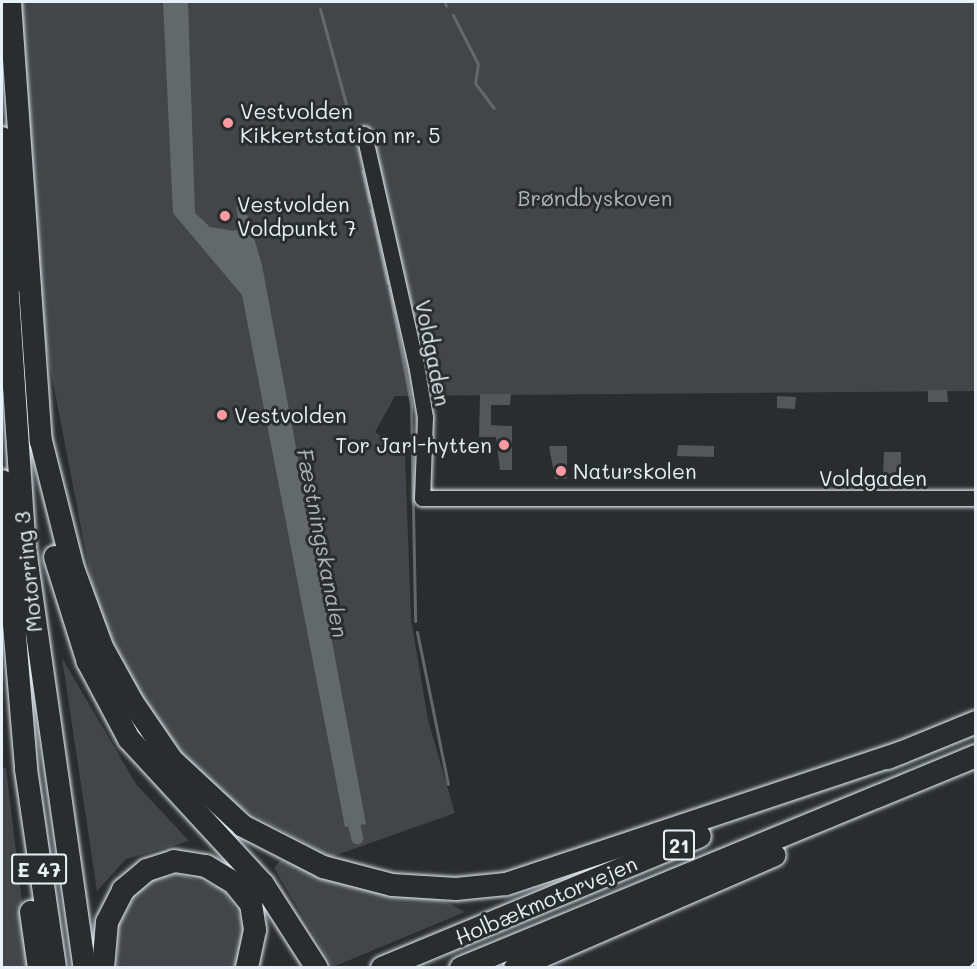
<!DOCTYPE html>
<meta charset="utf-8">
<style>
body{margin:0}
#map{position:relative;width:977px;height:969px;overflow:hidden;background:#2a2d2e;font-family:Mali,sans-serif}
div>[style]{position:absolute}
[style*='--x']{left:calc(var(--x)*1px);top:calc(var(--y)*1px);width:calc(var(--w)*1px);rotate:calc(var(--a)*1deg)}
.green>*{inset:0;background:#424648}
.water>*{inset:0;background:#63686b}
.stream>*{height:3px;margin:-1.5px;padding:0 1.5px;transform-origin:1.5px;border-radius:1.5px;background:#63686b}
.canal>*{height:12px;margin:-6px;padding:0 6px;transform-origin:6px;border-radius:6px;background:#63686b}
.building>*{inset:0;background:#535759}
.roads{filter:drop-shadow(0 0 2px #e8f1f8) drop-shadow(0 0 2px #e8f1f8)}
.minor>*{height:15px;margin:-7.5px;padding:0 7.5px;transform-origin:7.5px;border-radius:7.5px;background:#2a2d2e}
.highway>*{height:22px;margin:-11px;padding:0 11px;transform-origin:11px;border-radius:11px;background:#2a2d2e}
.rail>*{height:5px;margin-top:-2.5px;transform-origin:0;background:repeating-linear-gradient(90deg,#2a2d2e 0 9px,#e8f1f8 0 18px);box-sizing:border-box;border-block:2px solid #e8f1f8}
.dots>*{width:16px;height:16px;translate:-50% -50%;box-sizing:border-box;border:3px solid #2a2d2e;border-radius:50%}
span{translate:-50% -50%;white-space:nowrap;text-align:center;line-height:1.15;-webkit-text-stroke:6px #2a2d2e;paint-order:stroke}
.shield-label span{padding:2px 4px;background:#2a2d2e;border:2px solid;border-radius:4px;-webkit-text-stroke-width:0}
.shield-label{font-size:20px;color:#e8f1f8;font-weight:700}
.poi-label{font-size:21px;color:#e8f1f8}
.left{translate:0 -50%;text-align:left}
.right{translate:-100% -50%;text-align:right}
.park-label{font-size:21px;color:#aeb5ba}
.street-label{font-size:21px;color:#e8f1f8}
.water-label{font-size:22px;color:#acb3b9;font-style:italic}
.frame{position:absolute;inset:0;border:3px solid #e8f1f8;pointer-events:none}
</style>
<div id="map">
<div class="green">
<div style="clip-path:polygon(17px 2px,975px 2px,975px 391px,395px 396px,375px 432px,405px 454px,411px 619px,428px 720px,455px 813px,331px 857px,234px 804px,161px 734px,97px 610px,44px 336px)"></div>
<div style="clip-path:polygon(62px 658px,136px 784px,189px 841px,126px 859px,97px 891px)"></div>
<div style="clip-path:polygon(2px 768px,6px 768px,30px 967px,2px 967px)"></div>
<div style="clip-path:polygon(281px 860px,346px 885px,445px 901px,465px 912px,333px 967px,274px 868px)"></div>
<div style="clip-path:polygon(179px 874px,222px 888px,232px 903px,241px 919px,244px 943px,237px 967px,117px 968px,118px 926px,137px 892px,157px 878px)"></div>
</div>
<div class="water">
<div style="clip-path:polygon(163px 2px,188px 2px,195px 213px,210px 227px,234px 231px,240px 228px,236px 207px,243px 201px,262px 265px,366px 824px,345px 827px,242px 295px,173px 213px)"></div>
</div>
<div class="stream">
<div style="--x:445;--y:2;--w:4;--a:76"></div>
<div style="--x:320;--y:9;--w:114;--a:74.7"></div>
<div style="--x:453;--y:15;--w:55;--a:63"></div>
<div style="--x:478;--y:64;--w:19;--a:99"></div>
<div style="--x:475;--y:83;--w:31;--a:53"></div>
<div style="--x:362;--y:171;--w:31;--a:77"></div>
<div style="--x:371;--y:210;--w:75;--a:77.6"></div>
<div style="--x:389;--y:288;--w:118;--a:79.3"></div>
<div style="--x:411;--y:404;--w:217;--a:88.9"></div>
<div style="--x:417;--y:632;--w:155;--a:78.5"></div>
</div>
<div class="canal">
<div style="--x:351;--y:811;--w:28;--a:77"></div>
</div>
<div class="building">
<div style="clip-path:polygon(928px 390px,947px 390px,948px 402px,928px 402px)"></div>
<div style="clip-path:polygon(480px 394px,511px 394px,510px 405px,491px 405px,491px 425px,512px 426px,512px 470px,500px 470px,496px 437px,479px 437px)"></div>
<div style="clip-path:polygon(777px 396px,796px 397px,795px 409px,777px 408px)"></div>
<div style="clip-path:polygon(678px 445px,714px 446px,714px 457px,677px 456px)"></div>
<div style="clip-path:polygon(549px 446px,567px 446px,567px 479px,555px 479px)"></div>
<div style="clip-path:polygon(884px 452px,901px 452px,901px 474px,883px 474px)"></div>
</div>
<div class="roads">
<div class="minor">
<div style="--x:364;--y:134;--w:236;--a:77.3"></div>
<div style="--x:416;--y:364;--w:54;--a:80.4"></div>
<div style="--x:425;--y:417;--w:81;--a:92.1"></div>
<div style="--x:422;--y:498;--w:554;--a:0"></div>
</div>
<div class="highway">
<div style="--x:10;--y:2;--w:440;--a:86"></div>
<div style="--x:41;--y:441;--w:131;--a:75.9"></div>
<div style="--x:73;--y:568;--w:84;--a:69.8"></div>
<div style="--x:102;--y:647;--w:64;--a:61"></div>
<div style="--x:133;--y:703;--w:69;--a:55.6"></div>
<div style="--x:172;--y:760;--w:97;--a:42.9"></div>
<div style="--x:243;--y:826;--w:90;--a:27.1"></div>
<div style="--x:323;--y:867;--w:71;--a:14.6"></div>
<div style="--x:392;--y:885;--w:64;--a:3.6"></div>
<div style="--x:456;--y:889;--w:50;--a:-5.7"></div>
<div style="--x:506;--y:884;--w:417;--a:-18.4"></div>
<div style="--x:2;--y:138;--w:95;--a:88.2"></div>
<div style="--x:5;--y:220;--w:62;--a:80.7"></div>
<div style="--x:6;--y:266;--w:284;--a:86.2"></div>
<div style="--x:25;--y:549;--w:423;--a:81.9"></div>
<div style="--x:2;--y:481;--w:289;--a:85.2"></div>
<div style="--x:26;--y:769;--w:201;--a:81.7"></div>
<div style="--x:55;--y:557;--w:110;--a:72.6"></div>
<div style="--x:88;--y:662;--w:87;--a:62"></div>
<div style="--x:129;--y:739;--w:197;--a:47.3"></div>
<div style="--x:263;--y:884;--w:100;--a:57.3"></div>
<div style="--x:888;--y:758;--w:95;--a:-22.2"></div>
<div style="--x:31;--y:912;--w:57;--a:81.9"></div>
<div style="--x:103;--y:968;--w:46;--a:-85"></div>
<div style="--x:107;--y:922;--w:36;--a:-63"></div>
<div style="--x:123;--y:890;--w:31;--a:-40"></div>
<div style="--x:147;--y:870;--w:28;--a:-18"></div>
<div style="--x:174;--y:861;--w:32;--a:9"></div>
<div style="--x:206;--y:866;--w:33;--a:31"></div>
<div style="--x:234;--y:883;--w:27;--a:51"></div>
<div style="--x:251;--y:904;--w:26;--a:81"></div>
<div style="--x:255;--y:930;--w:39;--a:102"></div>
<div style="--x:382;--y:968;--w:344;--a:-22.5"></div>
<div style="--x:461;--y:968;--w:557;--a:-22.37"></div>
<div style="--x:515;--y:968;--w:283;--a:-23.5"></div>
</div>
</div>
<div class="rail">
<div style="--x:971;--y:968;--w:7;--a:-45"></div>
</div>
<div class="dots">
<div style="left:228px;top:123px;background:#ff9aa2"></div>
<div style="left:225px;top:216px;background:#ff9aa2"></div>
<div style="left:222px;top:415px;background:#ff9aa2"></div>
<div style="left:504px;top:445px;background:#ff9aa2"></div>
<div style="left:561px;top:471px;background:#ff9aa2"></div>
</div>
<div class="shield-label">
<span style="left:679px;top:845px">21</span>
<span style="left:39px;top:869px">E 47</span>
</div>
<div class="poi-label">
<span class="left" style="left:240px;top:123px">Vestvolden<br>Kikkertstation nr. 5</span>
<span class="left" style="left:237px;top:216px">Vestvolden<br>Voldpunkt 7</span>
<span class="left" style="left:234px;top:415px">Vestvolden</span>
<span class="right" style="left:492px;top:445px">Tor Jarl-hytten</span>
<span class="left" style="left:573px;top:471px">Naturskolen</span>
</div>
<div class="park-label">
<span style="left:595px;top:198px">Brøndbyskoven</span>
</div>
<div class="street-label">
<span style="left:433px;top:353px;rotate:79deg">Voldgaden</span>
<span style="left:873px;top:478px">Voldgaden</span>
<span style="left:28px;top:572px;rotate:-96deg">Motorring 3</span>
<span style="left:546px;top:900px;rotate:-23deg">Holbækmotorvejen</span>
</div>
<div class="water-label">
<span style="left:323px;top:543px;rotate:79deg">Fæstningskanalen</span>
</div>
<div class="frame"></div>
</div>
